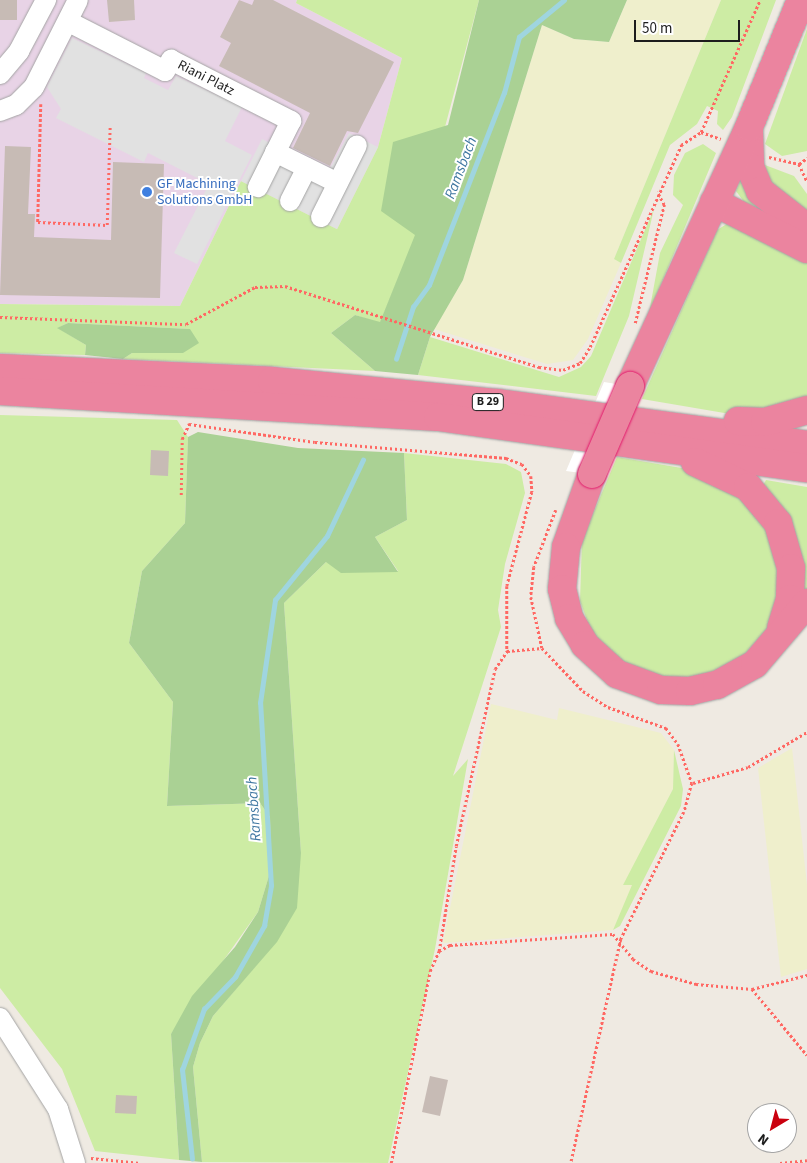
<!DOCTYPE html>
<style>
body{margin:0}
#map{position:relative;width:807px;height:1163px;overflow:hidden;background:#efeae2;font-family:"Source Sans 3",sans-serif}
div>[style]{position:absolute}
[style*='--x']{left:calc(var(--x)*1px);top:calc(var(--y)*1px);width:calc(var(--w)*1px);rotate:calc(var(--a)*1deg)}
.industrial>*{inset:0;background:#e8d3e6}
.farmland>*{inset:0;background:#efefcc}
.grass>*{inset:0;background:#cdeca4}
.forest>*{inset:0;background:#aad194}
.parking>*{inset:0;background:#e1e1e1}
.pier>*{inset:0;background:#fff}
.stream>*{height:4.5px;margin:-2.25px;padding:0 2.25px;transform-origin:2.25px;border-radius:2.25px;background:#9fd5df}
.building>*{inset:0;background:#c7bbb5}
.path>*{height:2.5px;margin-top:-1.25px;transform-origin:0;background:repeating-linear-gradient(90deg,#ff6863 0 2.5px,transparent 0 5px)}
.roads{filter:drop-shadow(0 0 1px #a4a4a4) drop-shadow(0 0 1px #a4a4a4)}
.minor>*{height:20px;margin:-10px;padding:0 10px;transform-origin:10px;border-radius:10px;background:#fff}
.highway>*{height:28px;margin:-14px;padding:0 14px;transform-origin:14px;border-radius:14px;background:#eb849f}
.bridges{filter:drop-shadow(0 0 1px #e21a6c) drop-shadow(0 0 1px #e21a6c)}
.highway-bridge>*{height:28px;margin:-14px;padding:0 14px;transform-origin:14px;border-radius:14px;background:#eb849f}
.dots>*{width:14px;height:14px;translate:-50% -50%;box-sizing:border-box;border:2px solid #fff;border-radius:50%}
span{translate:-50% -50%;white-space:nowrap;text-align:center;line-height:1.15;-webkit-text-stroke:4px #fff;paint-order:stroke}
.shield-label span{padding:1px 4px;background:#fff;border:1px solid;border-radius:4px;-webkit-text-stroke-width:0}
.shield-label{font-size:12px;color:#1d1d1d;font-weight:700}
.street-label{font-size:14px;color:#1d1d1d}
.shop-label{font-size:14px;color:#366cbe}
.left{translate:0 -50%;text-align:left}
.water-label{font-size:15px;color:#3f77a1;font-style:italic}
.north{position:absolute;left:747px;top:1103px;width:50px;height:50px;box-sizing:border-box;background:#fff;border:1px solid #a5a5a5;border-radius:50%;rotate:217deg;font-size:14px;font-weight:700;line-height:20px;text-align:center;color:#1d1d1d}
.north::after{content:'';display:block;margin:auto;width:18px;height:22px;background:#ca000e;clip-path:polygon(50% 0,100% 100%,50% 72%,0 100%)}
.scale{position:absolute;left:634px;top:20px;width:106px;height:22px;box-sizing:border-box;border:2px solid #1d1d1d;border-top:0;padding-left:6px;font-size:15px;line-height:18px;white-space:nowrap;color:#1d1d1d;-webkit-text-stroke:4px #fff;paint-order:stroke}
</style>
<div id="map">
<div class="industrial">
<div style="clip-path:polygon(0 0,297px 0,296px 3px,402px 58px,378px 147px,337px 229px,241px 181px,180px 306px,0 304px)"></div>
</div>
<div class="farmland">
<div style="clip-path:polygon(627px 0,721px 0,614px 259px,621px 263px,588px 339px,573px 360px,547px 364px,434px 329px,463px 280px,542px 25px,574px 39px,609px 42px)"></div>
<div style="clip-path:polygon(491px 704px,557px 720px,559px 708px,661px 733px,674px 750px,673px 789px,624px 885px,633px 885px,613px 930px,443px 943px)"></div>
<div style="clip-path:polygon(792px 748px,807px 885px,807px 969px,781px 977px,758px 768px)"></div>
</div>
<div class="grass">
<div style="clip-path:polygon(297px 0,479px 0,416px 235px,380px 323px,355px 315px,331px 333px,375px 371px,123px 359px,132px 353px,183px 353px,190px 329px,68px 323px,58px 328px,86px 345px,85px 355px,0 353px,0 304px,180px 306px,241px 181px,337px 229px,378px 147px,402px 58px,296px 3px)"></div>
<div style="clip-path:polygon(721px 0,776px 0,732px 117px,723px 130px,717px 124px,718px 111px,707px 106px,697px 124px,670px 145px,621px 263px,614px 259px)"></div>
<div style="clip-path:polygon(807px 29px,807px 151px,782px 156px,765px 144px)"></div>
<div style="clip-path:polygon(703px 144px,716px 153px,649px 313px,660px 253px,683px 205px,673px 195px,674px 175px,685px 153px)"></div>
<div style="clip-path:polygon(765px 165px,794px 176px,807px 194px,807px 217px,775px 196px)"></div>
<div style="clip-path:polygon(746px 167px,807px 234px,747px 206px,736px 191px)"></div>
<div style="clip-path:polygon(654px 209px,629px 316px,596px 396px,418px 375px,430px 337px,559px 377px,581px 367px,591px 356px)"></div>
<div style="clip-path:polygon(730px 222px,807px 257px,807px 402px,742px 416px,642px 399px,717px 230px)"></div>
<div style="clip-path:polygon(0 415px,177px 420px,188px 437px,185px 523px,142px 571px,129px 643px,173px 702px,167px 806px,260px 803px,270px 817px,271px 869px,258px 912px,171px 1034px,179px 1160px,95px 1151px,62px 1069px,0 988px)"></div>
<div style="clip-path:polygon(404px 453px,506px 464px,521px 472px,525px 493px,505px 564px,498px 610px,501px 627px,453px 776px,468px 759px,435px 949px,388px 1163px,202px 1162px,193px 1067px,200px 1043px,213px 1016px,276px 942px,301px 853px,284px 603px,326px 562px,398px 571px,375px 537px,407px 520px)"></div>
<div style="clip-path:polygon(617px 457px,705px 472px,756px 508px,781px 564px,780px 595px,772px 623px,735px 665px,679px 682px,631px 668px,608px 652px,590px 628px,580px 601px,582px 540px)"></div>
<div style="clip-path:polygon(766px 480px,807px 487px,807px 593px,799px 604px,762px 487px)"></div>
<div style="clip-path:polygon(674px 750px,683px 789px,681px 806px,620px 926px,613px 930px,632px 885px,623px 885px,673px 789px)"></div>
</div>
<div class="forest">
<div style="clip-path:polygon(479px 0,627px 0,609px 42px,574px 39px,542px 25px,463px 280px,430px 337px,418px 375px,375px 371px,331px 333px,355px 315px,380px 322px,415px 235px,381px 211px,393px 142px,448px 125px)"></div>
<div style="clip-path:polygon(68px 323px,190px 329px,199px 343px,183px 353px,132px 353px,123px 359px,85px 355px,86px 345px,57px 328px)"></div>
<div style="clip-path:polygon(198px 432px,298px 448px,404px 453px,407px 520px,375px 537px,398px 572px,341px 573px,326px 562px,284px 603px,301px 853px,297px 908px,277px 942px,213px 1016px,200px 1043px,193px 1067px,202px 1162px,179px 1160px,171px 1034px,192px 996px,235px 947px,258px 912px,271px 869px,270px 817px,260px 803px,167px 806px,173px 702px,129px 643px,142px 571px,185px 523px,188px 437px)"></div>
</div>
<div class="parking">
<div style="clip-path:polygon(72px 38px,146px 73px,144px 78px,168px 90px,176px 76px,242px 107px,225px 141px,252px 155px,197px 264px,174px 253px,209px 184px,148px 153px,144px 162px,56px 118px,61px 109px,47px 87px)"></div>
<div style="clip-path:polygon(349px 133px,378px 147px,337px 229px,241px 181px,262px 139px,328px 172px)"></div>
</div>
<div class="pier">
<div style="clip-path:polygon(604px 382px,641px 388px,581px 473px,566px 471px)"></div>
</div>
<div class="stream">
<div style="--x:396;--y:359;--w:55;--a:-71.9"></div>
<div style="--x:413;--y:307;--w:27;--a:-54"></div>
<div style="--x:429;--y:285;--w:206;--a:-68.7"></div>
<div style="--x:504;--y:93;--w:58;--a:-75"></div>
<div style="--x:519;--y:37;--w:58;--a:-39.4"></div>
<div style="--x:192;--y:1159;--w:90;--a:-96.4"></div>
<div style="--x:182;--y:1070;--w:65;--a:-70.2"></div>
<div style="--x:204;--y:1009;--w:45;--a:-45.9"></div>
<div style="--x:235;--y:977;--w:59;--a:-60.4"></div>
<div style="--x:264;--y:926;--w:41;--a:-80.1"></div>
<div style="--x:271;--y:886;--w:183;--a:-93.4"></div>
<div style="--x:260;--y:703;--w:104;--a:-81.7"></div>
<div style="--x:275;--y:600;--w:82;--a:-50.9"></div>
<div style="--x:327;--y:536;--w:84;--a:-64.7"></div>
</div>
<div class="building">
<div style="clip-path:polygon(0 0,17px 0,17px 20px,0 20px)"></div>
<div style="clip-path:polygon(107px 0,134px 0,135px 20px,109px 22px)"></div>
<div style="clip-path:polygon(239px 0,252px 5px,254px 0,273px 0,394px 62px,358px 133px,347px 131px,330px 166px,293px 148px,310px 113px,219px 66px,231px 43px,220px 37px)"></div>
<div style="clip-path:polygon(5px 146px,31px 147px,28px 214px,35px 214px,34px 237px,111px 240px,113px 162px,164px 164px,160px 298px,0 295px)"></div>
<div style="clip-path:polygon(151px 450px,169px 451px,168px 476px,150px 475px)"></div>
<div style="clip-path:polygon(430px 1076px,448px 1080px,440px 1116px,422px 1112px)"></div>
<div style="clip-path:polygon(116px 1095px,137px 1096px,136px 1114px,115px 1113px)"></div>
</div>
<div class="path">
<div style="--x:41;--y:104;--w:118;--a:91.5"></div>
<div style="--x:38;--y:222;--w:69;--a:2.5"></div>
<div style="--x:107;--y:225;--w:99;--a:-88.3"></div>
<div style="--x:701;--y:132;--w:145;--a:-65.9"></div>
<div style="--x:769;--y:157;--w:31;--a:13"></div>
<div style="--x:799;--y:164;--w:10;--a:-37"></div>
<div style="--x:799;--y:164;--w:19;--a:65"></div>
<div style="--x:0;--y:317;--w:186;--a:2.2"></div>
<div style="--x:186;--y:324;--w:78;--a:-28.2"></div>
<div style="--x:255;--y:287;--w:30;--a:-2"></div>
<div style="--x:285;--y:286;--w:267;--a:17.7"></div>
<div style="--x:539;--y:367;--w:24;--a:7"></div>
<div style="--x:563;--y:370;--w:18;--a:-22"></div>
<div style="--x:580;--y:363;--w:19;--a:-58"></div>
<div style="--x:590;--y:347;--w:222;--a:-65.7"></div>
<div style="--x:681;--y:145;--w:24;--a:-33"></div>
<div style="--x:701;--y:132;--w:21;--a:19"></div>
<div style="--x:635;--y:323;--w:122;--a:-76.2"></div>
<div style="--x:664;--y:205;--w:15;--a:-118"></div>
<div style="--x:181;--y:495;--w:56;--a:-89"></div>
<div style="--x:182;--y:439;--w:17;--a:-65"></div>
<div style="--x:189;--y:424;--w:127;--a:8.1"></div>
<div style="--x:315;--y:442;--w:192;--a:4.8"></div>
<div style="--x:506;--y:458;--w:17;--a:21"></div>
<div style="--x:522;--y:464;--w:15;--a:53"></div>
<div style="--x:531;--y:476;--w:16;--a:86"></div>
<div style="--x:532;--y:492;--w:97;--a:104.9"></div>
<div style="--x:507;--y:586;--w:65;--a:90"></div>
<div style="--x:556;--y:510;--w:61;--a:111.1"></div>
<div style="--x:534;--y:567;--w:30;--a:96"></div>
<div style="--x:531;--y:597;--w:52;--a:77.8"></div>
<div style="--x:542;--y:648;--w:59;--a:46.4"></div>
<div style="--x:583;--y:691;--w:30;--a:33"></div>
<div style="--x:608;--y:707;--w:62;--a:19.9"></div>
<div style="--x:666;--y:728;--w:20;--a:53"></div>
<div style="--x:678;--y:744;--w:41;--a:70.3"></div>
<div style="--x:692;--y:783;--w:30;--a:105"></div>
<div style="--x:684;--y:812;--w:142;--a:116.4"></div>
<div style="--x:621;--y:939;--w:230;--a:102.6"></div>
<div style="--x:693;--y:783;--w:57;--a:-16.2"></div>
<div style="--x:748;--y:767;--w:69;--a:-30.7"></div>
<div style="--x:439;--y:951;--w:106;--a:-80.8"></div>
<div style="--x:456;--y:846;--w:181;--a:-77.6"></div>
<div style="--x:495;--y:669;--w:22;--a:-56"></div>
<div style="--x:507;--y:651;--w:35;--a:-5"></div>
<div style="--x:752;--y:989;--w:86;--a:50.2"></div>
<div style="--x:91;--y:1158;--w:50;--a:5.7"></div>
<div style="--x:391;--y:1163;--w:196;--a:-78.5"></div>
<div style="--x:430;--y:971;--w:22;--a:-66"></div>
<div style="--x:439;--y:951;--w:13;--a:-29"></div>
<div style="--x:450;--y:945;--w:163;--a:-3.9"></div>
<div style="--x:613;--y:934;--w:32;--a:51"></div>
<div style="--x:633;--y:959;--w:22;--a:34"></div>
<div style="--x:651;--y:971;--w:47;--a:16.1"></div>
<div style="--x:696;--y:984;--w:56;--a:5.1"></div>
<div style="--x:752;--y:989;--w:57;--a:-14.3"></div>
<div style="--x:780;--y:1163;--w:27;--a:-6"></div>
</div>
<div class="roads">
<div class="minor">
<div style="--x:69;--y:22;--w:108;--a:27"></div>
<div style="--x:165;--y:71;--w:13;--a:-61"></div>
<div style="--x:171;--y:60;--w:135;--a:26.9"></div>
<div style="--x:291;--y:121;--w:74;--a:116.6"></div>
<div style="--x:0;--y:74;--w:30;--a:-50"></div>
<div style="--x:19;--y:51;--w:58;--a:-62.1"></div>
<div style="--x:0;--y:111;--w:17;--a:-21"></div>
<div style="--x:16;--y:105;--w:25;--a:-45"></div>
<div style="--x:34;--y:87;--w:97;--a:-63.2"></div>
<div style="--x:275;--y:152;--w:70;--a:26.2"></div>
<div style="--x:290;--y:201;--w:37;--a:-63"></div>
<div style="--x:321;--y:217;--w:80;--a:-63.4"></div>
<div style="--x:0;--y:1018;--w:108;--a:57.5"></div>
<div style="--x:58;--y:1109;--w:57;--a:72.5"></div>
</div>
<div class="highway">
<div style="--x:749;--y:132;--w:35;--a:88"></div>
<div style="--x:750;--y:167;--w:26;--a:67"></div>
<div style="--x:760;--y:191;--w:60;--a:38.2"></div>
<div style="--x:714;--y:202;--w:104;--a:26.8"></div>
<div style="--x:0;--y:368;--w:272;--a:2.7"></div>
<div style="--x:272;--y:381;--w:227;--a:5.6"></div>
<div style="--x:498;--y:403;--w:312;--a:7.7"></div>
<div style="--x:630;--y:386;--w:285;--a:-65.3"></div>
<div style="--x:749;--y:127;--w:137;--a:-67.7"></div>
<div style="--x:0;--y:391;--w:439;--a:3.4"></div>
<div style="--x:438;--y:417;--w:373;--a:7.9"></div>
<div style="--x:738;--y:421;--w:27;--a:2"></div>
<div style="--x:765;--y:422;--w:44;--a:-15.9"></div>
<div style="--x:695;--y:462;--w:59;--a:25.3"></div>
<div style="--x:748;--y:487;--w:47;--a:50.2"></div>
<div style="--x:778;--y:523;--w:47;--a:73.9"></div>
<div style="--x:791;--y:568;--w:31;--a:92"></div>
<div style="--x:790;--y:599;--w:30;--a:107"></div>
<div style="--x:592;--y:474;--w:77;--a:109.6"></div>
<div style="--x:566;--y:547;--w:42;--a:95.4"></div>
<div style="--x:562;--y:589;--w:30;--a:76"></div>
<div style="--x:569;--y:618;--w:31;--a:59"></div>
<div style="--x:585;--y:645;--w:43;--a:42.2"></div>
<div style="--x:617;--y:674;--w:47;--a:20"></div>
<div style="--x:661;--y:690;--w:29;--a:2"></div>
<div style="--x:690;--y:691;--w:28;--a:-13"></div>
<div style="--x:717;--y:685;--w:43;--a:-28.9"></div>
<div style="--x:755;--y:664;--w:80;--a:-49.6"></div>
</div>
</div>
<div class="bridges">
<div class="highway-bridge">
<div style="--x:592;--y:474;--w:96;--a:-66.6"></div>
</div>
</div>
<div class="dots">
<div style="left:147px;top:192px;background:#3f7fe0"></div>
</div>
<div class="shield-label">
<span style="left:488px;top:402px">B 29</span>
</div>
<div class="street-label">
<span style="left:206px;top:78px;rotate:27deg">Riani Platz</span>
</div>
<div class="shop-label">
<span class="left" style="left:157px;top:192px">GF Machining<br>Solutions GmbH</span>
</div>
<div class="water-label">
<span style="left:461px;top:168px;rotate:-69deg">Ramsbach</span>
<span style="left:254px;top:809px;rotate:-94deg">Ramsbach</span>
</div>
<div class="north">N</div>
<div class="scale">50 m</div>
</div>
